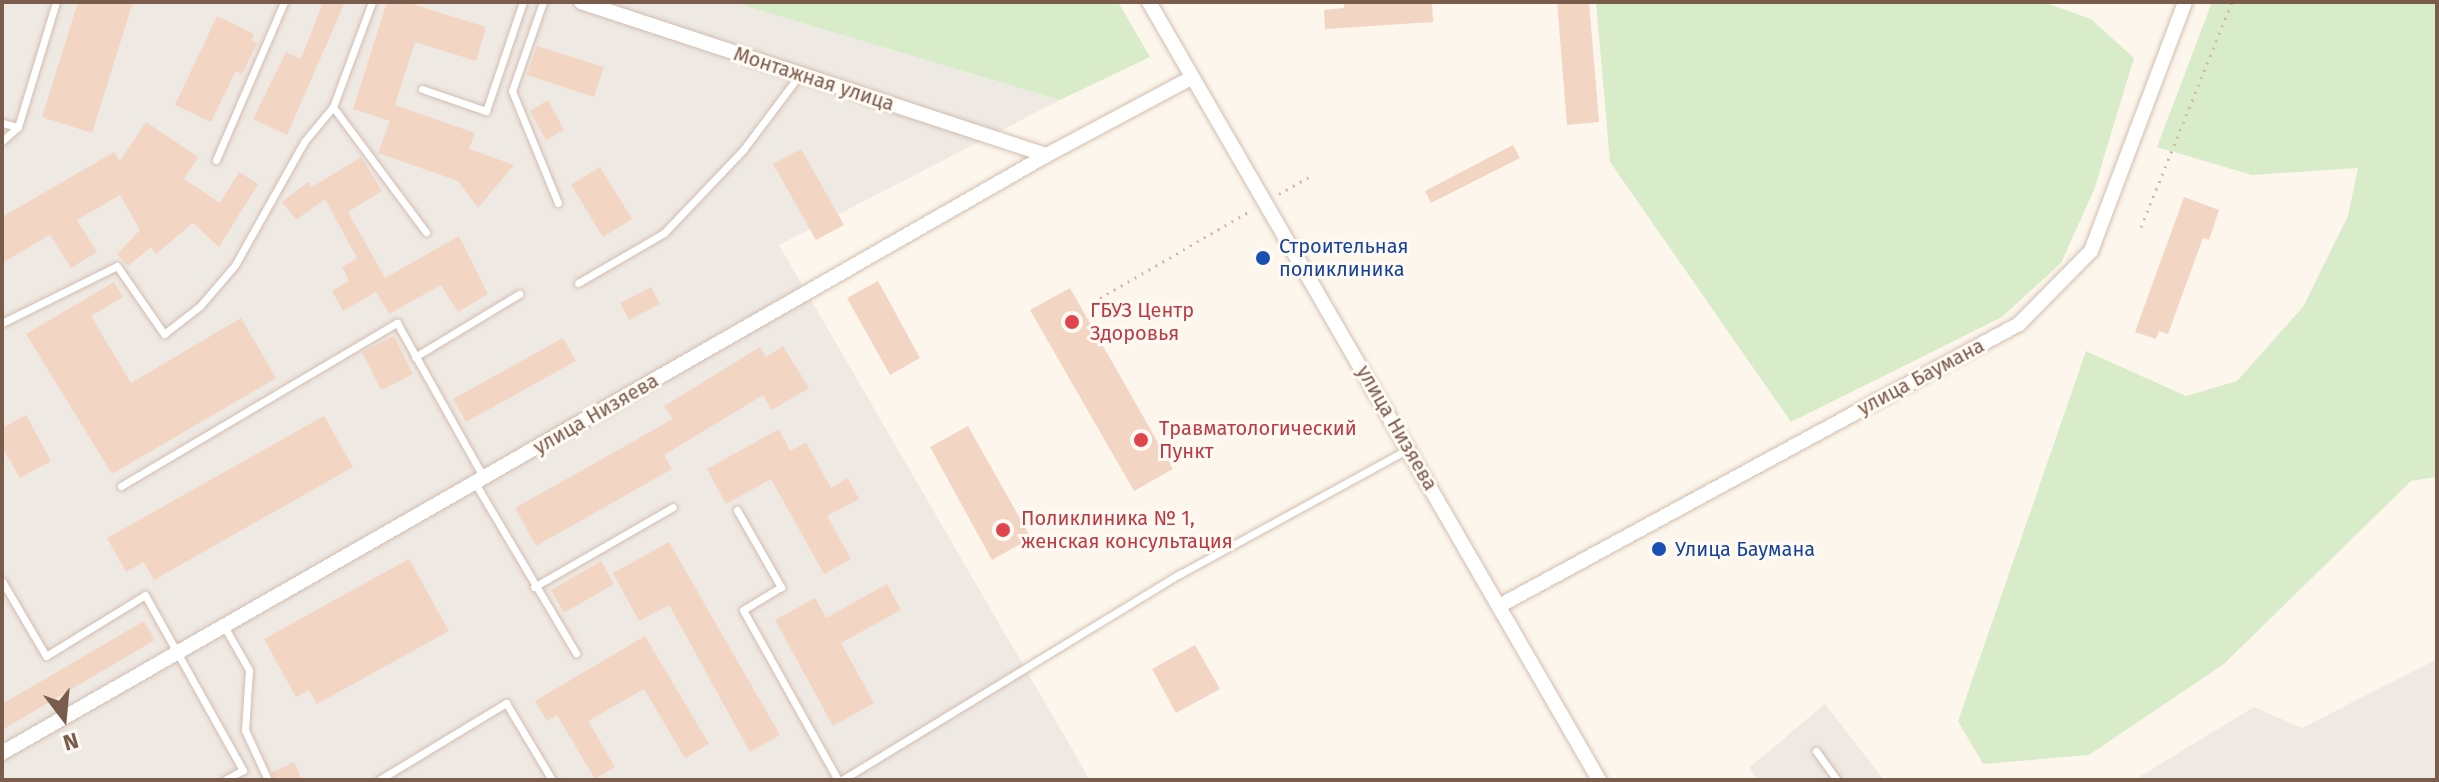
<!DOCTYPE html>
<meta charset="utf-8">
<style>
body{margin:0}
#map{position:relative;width:2439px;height:782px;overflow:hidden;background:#fdf6ec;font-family:"Fira Sans",sans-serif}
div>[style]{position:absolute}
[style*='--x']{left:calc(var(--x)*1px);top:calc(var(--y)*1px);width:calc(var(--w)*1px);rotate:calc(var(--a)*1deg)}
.industrial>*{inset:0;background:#efe9e4}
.green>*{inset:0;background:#d8ecc9}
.building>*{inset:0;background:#f3d5c3}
.path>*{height:3px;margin-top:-1.5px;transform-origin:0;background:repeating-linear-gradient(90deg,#d9b8a5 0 2px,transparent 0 8px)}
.roads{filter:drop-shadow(0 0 2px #d1beb0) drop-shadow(0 0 2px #d1beb0)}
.service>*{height:7px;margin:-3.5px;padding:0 3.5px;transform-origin:3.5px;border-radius:3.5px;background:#fff}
.minor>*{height:14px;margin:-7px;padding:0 7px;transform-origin:7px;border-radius:7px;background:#fff}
.dots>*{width:22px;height:22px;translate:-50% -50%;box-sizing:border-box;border:4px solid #fffaf3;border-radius:50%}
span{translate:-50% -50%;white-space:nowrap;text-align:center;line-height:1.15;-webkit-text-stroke:6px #fffaf3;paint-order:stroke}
.street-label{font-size:20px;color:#7a5c4d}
.transit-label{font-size:20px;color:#164399}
.left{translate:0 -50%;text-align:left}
.health-label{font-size:20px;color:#be3a42}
.frame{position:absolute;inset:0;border:4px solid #7a5c4d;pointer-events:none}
.north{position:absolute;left:24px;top:678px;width:80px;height:80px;-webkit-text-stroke:6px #fffaf3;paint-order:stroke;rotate:164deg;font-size:22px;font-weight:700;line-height:32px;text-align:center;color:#7a5c4d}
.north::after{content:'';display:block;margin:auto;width:28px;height:36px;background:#7a5c4d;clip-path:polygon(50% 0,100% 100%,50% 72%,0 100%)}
</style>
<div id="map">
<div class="industrial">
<div style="clip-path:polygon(2px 2px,732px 2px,1060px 100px,779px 245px,1090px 780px,2px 780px)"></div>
<div style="clip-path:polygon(2437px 659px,2437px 780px,2134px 780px,2254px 707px,2302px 728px)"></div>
<div style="clip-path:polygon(1825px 704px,1884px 780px,1757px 780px,1749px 768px)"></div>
</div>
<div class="green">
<div style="clip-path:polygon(732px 2px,1118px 2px,1150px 57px,1060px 100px)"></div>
<div style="clip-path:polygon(1596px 2px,2043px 2px,2091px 19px,2134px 58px,2094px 190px,2061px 263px,2002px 317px,1791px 422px,1610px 162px)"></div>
<div style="clip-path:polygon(2212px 2px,2437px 3px,2437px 477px,2411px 481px,2224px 664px,2089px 755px,1983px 764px,1958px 721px,2086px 351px,2186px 396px,2237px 381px,2303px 307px,2348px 216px,2358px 168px,2252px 175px,2157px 147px)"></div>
</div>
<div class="building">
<div style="clip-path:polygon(78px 2px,133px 2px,92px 133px,42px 117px)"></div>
<div style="clip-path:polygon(323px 2px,345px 2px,287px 135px,253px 119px,286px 52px,301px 59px)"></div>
<div style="clip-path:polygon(387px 2px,406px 2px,486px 27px,476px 61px,415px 42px,395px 105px,475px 133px,469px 149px,514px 165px,478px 208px,458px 181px,378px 153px,390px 121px,353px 109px)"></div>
<div style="clip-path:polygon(1344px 2px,1432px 2px,1433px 22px,1325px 29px,1324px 10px,1344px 8px)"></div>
<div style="clip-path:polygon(1557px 2px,1589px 2px,1599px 122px,1567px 125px)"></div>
<div style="clip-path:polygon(217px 16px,254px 34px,251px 40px,257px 43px,242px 74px,236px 71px,211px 122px,175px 105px)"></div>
<div style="clip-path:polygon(537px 46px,604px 67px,594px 97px,527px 75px)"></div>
<div style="clip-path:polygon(548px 100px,564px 130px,546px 140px,530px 111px)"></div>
<div style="clip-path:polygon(146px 122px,198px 157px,184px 179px,220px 203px,239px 172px,258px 184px,219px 247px,193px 223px,156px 254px,151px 247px,128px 266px,117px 254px,140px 230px,120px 195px,77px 220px,97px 252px,71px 268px,50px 235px,2px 263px,2px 217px,114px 152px,120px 161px)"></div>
<div style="clip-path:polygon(1513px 145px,1520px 158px,1431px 203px,1425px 191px)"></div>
<div style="clip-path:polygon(801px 149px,844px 225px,816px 240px,773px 164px)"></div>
<div style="clip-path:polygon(361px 157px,382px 191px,348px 212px,385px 278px,459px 236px,488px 294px,458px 312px,441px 285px,389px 314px,376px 292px,343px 311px,332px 291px,349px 281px,342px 267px,357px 258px,325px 199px,296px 220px,282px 202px,308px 182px,312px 187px)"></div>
<div style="clip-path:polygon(600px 167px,632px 219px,603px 237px,571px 185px)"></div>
<div style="clip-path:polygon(2184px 197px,2219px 210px,2209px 240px,2203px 238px,2168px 334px,2159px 331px,2156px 339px,2135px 332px)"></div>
<div style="clip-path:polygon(878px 281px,920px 358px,890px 375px,847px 298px)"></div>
<div style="clip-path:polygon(114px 282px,123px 297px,91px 316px,131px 383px,241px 318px,276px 378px,112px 474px,26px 334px)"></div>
<div style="clip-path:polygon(651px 287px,660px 304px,629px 320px,620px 303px)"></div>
<div style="clip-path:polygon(1070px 288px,1173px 469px,1134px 491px,1030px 310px)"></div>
<div style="clip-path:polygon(394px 336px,413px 374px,381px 390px,362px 352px)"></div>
<div style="clip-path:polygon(563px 338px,576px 361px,466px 422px,453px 399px)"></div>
<div style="clip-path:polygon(783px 346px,809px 388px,772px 410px,763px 395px,664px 455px,672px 469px,536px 546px,515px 508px,673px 419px,664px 406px,760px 347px,766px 357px)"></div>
<div style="clip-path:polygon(26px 415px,51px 461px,20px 478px,2px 447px,2px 428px)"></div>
<div style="clip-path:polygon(324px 416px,353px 467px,154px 580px,144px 562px,126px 572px,107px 538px)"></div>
<div style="clip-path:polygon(968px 426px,1031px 538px,992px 560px,930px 447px)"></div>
<div style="clip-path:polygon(779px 429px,790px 451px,806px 442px,831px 488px,848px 478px,859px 499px,827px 516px,851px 559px,824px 574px,771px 479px,726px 504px,707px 469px)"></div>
<div style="clip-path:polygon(669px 542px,780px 735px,750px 752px,669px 605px,639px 621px,613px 573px)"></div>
<div style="clip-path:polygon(409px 559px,449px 631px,317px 704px,309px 690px,296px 697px,264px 639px)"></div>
<div style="clip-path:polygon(601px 561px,614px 584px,564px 613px,551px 590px)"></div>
<div style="clip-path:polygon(887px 584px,901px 610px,841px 643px,874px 703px,833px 726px,775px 620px,815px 598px,826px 618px)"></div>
<div style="clip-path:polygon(144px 621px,155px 640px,2px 730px,2px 704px)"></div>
<div style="clip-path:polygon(645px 636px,709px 744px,685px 758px,644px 689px,588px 721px,615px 767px,595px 779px,557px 715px,547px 721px,535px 701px)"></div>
<div style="clip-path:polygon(1195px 645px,1220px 689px,1176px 713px,1152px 669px)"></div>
<div style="clip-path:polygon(294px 762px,302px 780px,274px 780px,272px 772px)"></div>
</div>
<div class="path">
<div style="--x:1279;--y:194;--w:40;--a:-29.7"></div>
<div style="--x:2141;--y:227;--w:243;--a:-68"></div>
<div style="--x:1100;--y:298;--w:176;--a:-30.1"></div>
</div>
<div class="roads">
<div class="service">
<div style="--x:372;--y:2;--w:112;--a:110.4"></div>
<div style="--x:333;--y:107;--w:156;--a:53.4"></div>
<div style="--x:543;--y:2;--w:94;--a:109.2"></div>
<div style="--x:512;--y:91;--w:121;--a:67.7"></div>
<div style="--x:422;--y:89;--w:68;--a:19"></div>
<div style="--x:486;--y:111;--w:115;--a:-71.3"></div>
<div style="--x:2;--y:123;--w:16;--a:14"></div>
<div style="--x:2;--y:141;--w:21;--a:-41"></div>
<div style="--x:18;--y:127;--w:131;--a:-73.1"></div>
<div style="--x:216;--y:160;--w:172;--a:-66.7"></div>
<div style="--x:578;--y:283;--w:99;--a:-30.2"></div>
<div style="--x:664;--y:233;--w:115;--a:-46.4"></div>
<div style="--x:743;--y:150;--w:95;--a:-53.1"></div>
<div style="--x:2;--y:323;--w:128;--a:-26.4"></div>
<div style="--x:117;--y:266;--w:83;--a:55.3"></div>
<div style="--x:164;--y:334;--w:46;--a:-37.9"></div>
<div style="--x:200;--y:306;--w:54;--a:-49.5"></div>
<div style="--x:235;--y:265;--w:141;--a:-60.7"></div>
<div style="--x:304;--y:142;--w:45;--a:-50.4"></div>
<div style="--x:415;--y:357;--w:122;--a:-31.2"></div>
<div style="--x:475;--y:483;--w:198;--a:59.3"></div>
<div style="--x:121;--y:486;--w:321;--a:-30.6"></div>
<div style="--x:397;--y:323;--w:178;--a:60.7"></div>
<div style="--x:737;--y:510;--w:89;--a:60.3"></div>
<div style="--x:781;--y:587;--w:44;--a:148.8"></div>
<div style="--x:743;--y:610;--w:195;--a:60.8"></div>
<div style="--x:2;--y:581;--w:87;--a:59.6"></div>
<div style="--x:46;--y:656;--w:116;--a:-31.6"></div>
<div style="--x:145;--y:595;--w:201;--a:60.8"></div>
<div style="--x:243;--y:770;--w:21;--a:151"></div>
<div style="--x:534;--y:587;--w:160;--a:-29.9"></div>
<div style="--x:224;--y:626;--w:51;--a:60.4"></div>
<div style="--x:249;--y:670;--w:60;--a:93.8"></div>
<div style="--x:245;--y:730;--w:55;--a:65.3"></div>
<div style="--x:1816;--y:751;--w:36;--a:54"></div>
<div style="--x:379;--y:780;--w:149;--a:-31.2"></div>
<div style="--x:506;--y:703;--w:90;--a:59.1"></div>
<div style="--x:842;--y:780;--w:396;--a:-31.4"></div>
<div style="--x:1180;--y:574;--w:260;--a:-28.7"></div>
</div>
<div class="minor">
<div style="--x:581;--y:2;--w:490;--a:18.2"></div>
<div style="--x:1149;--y:2;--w:899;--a:59.95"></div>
<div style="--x:1499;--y:606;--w:592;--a:-28.47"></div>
<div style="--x:2019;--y:324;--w:103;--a:-45.4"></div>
<div style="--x:2091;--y:251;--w:266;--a:-69.3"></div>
<div style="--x:2;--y:753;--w:1204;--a:-29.78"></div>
<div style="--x:1047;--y:155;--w:163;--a:-28.1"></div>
</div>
</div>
<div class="dots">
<div style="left:1263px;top:258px;background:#1a4fb4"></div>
<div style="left:1072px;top:322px;background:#e0444e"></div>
<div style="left:1141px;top:440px;background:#e0444e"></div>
<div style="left:1003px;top:530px;background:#e0444e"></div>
<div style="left:1659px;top:549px;background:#1a4fb4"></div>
</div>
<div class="street-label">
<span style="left:814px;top:79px;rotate:18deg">Монтажная улица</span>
<span style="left:1921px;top:377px;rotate:-28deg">улица Баумана</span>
<span style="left:596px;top:414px;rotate:-30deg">улица Низяева</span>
<span style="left:1397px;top:428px;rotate:60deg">улица Низяева</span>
</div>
<div class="transit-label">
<span class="left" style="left:1279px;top:258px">Строительная<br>поликлиника</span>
<span class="left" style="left:1675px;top:549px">Улица Баумана</span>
</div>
<div class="health-label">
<span class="left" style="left:1090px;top:322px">ГБУЗ Центр<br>Здоровья</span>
<span class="left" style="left:1159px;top:440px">Травматологический<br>Пункт</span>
<span class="left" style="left:1021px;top:530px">Поликлиника № 1,<br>женская консультация</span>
</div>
<div class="frame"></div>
<div class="north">N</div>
</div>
